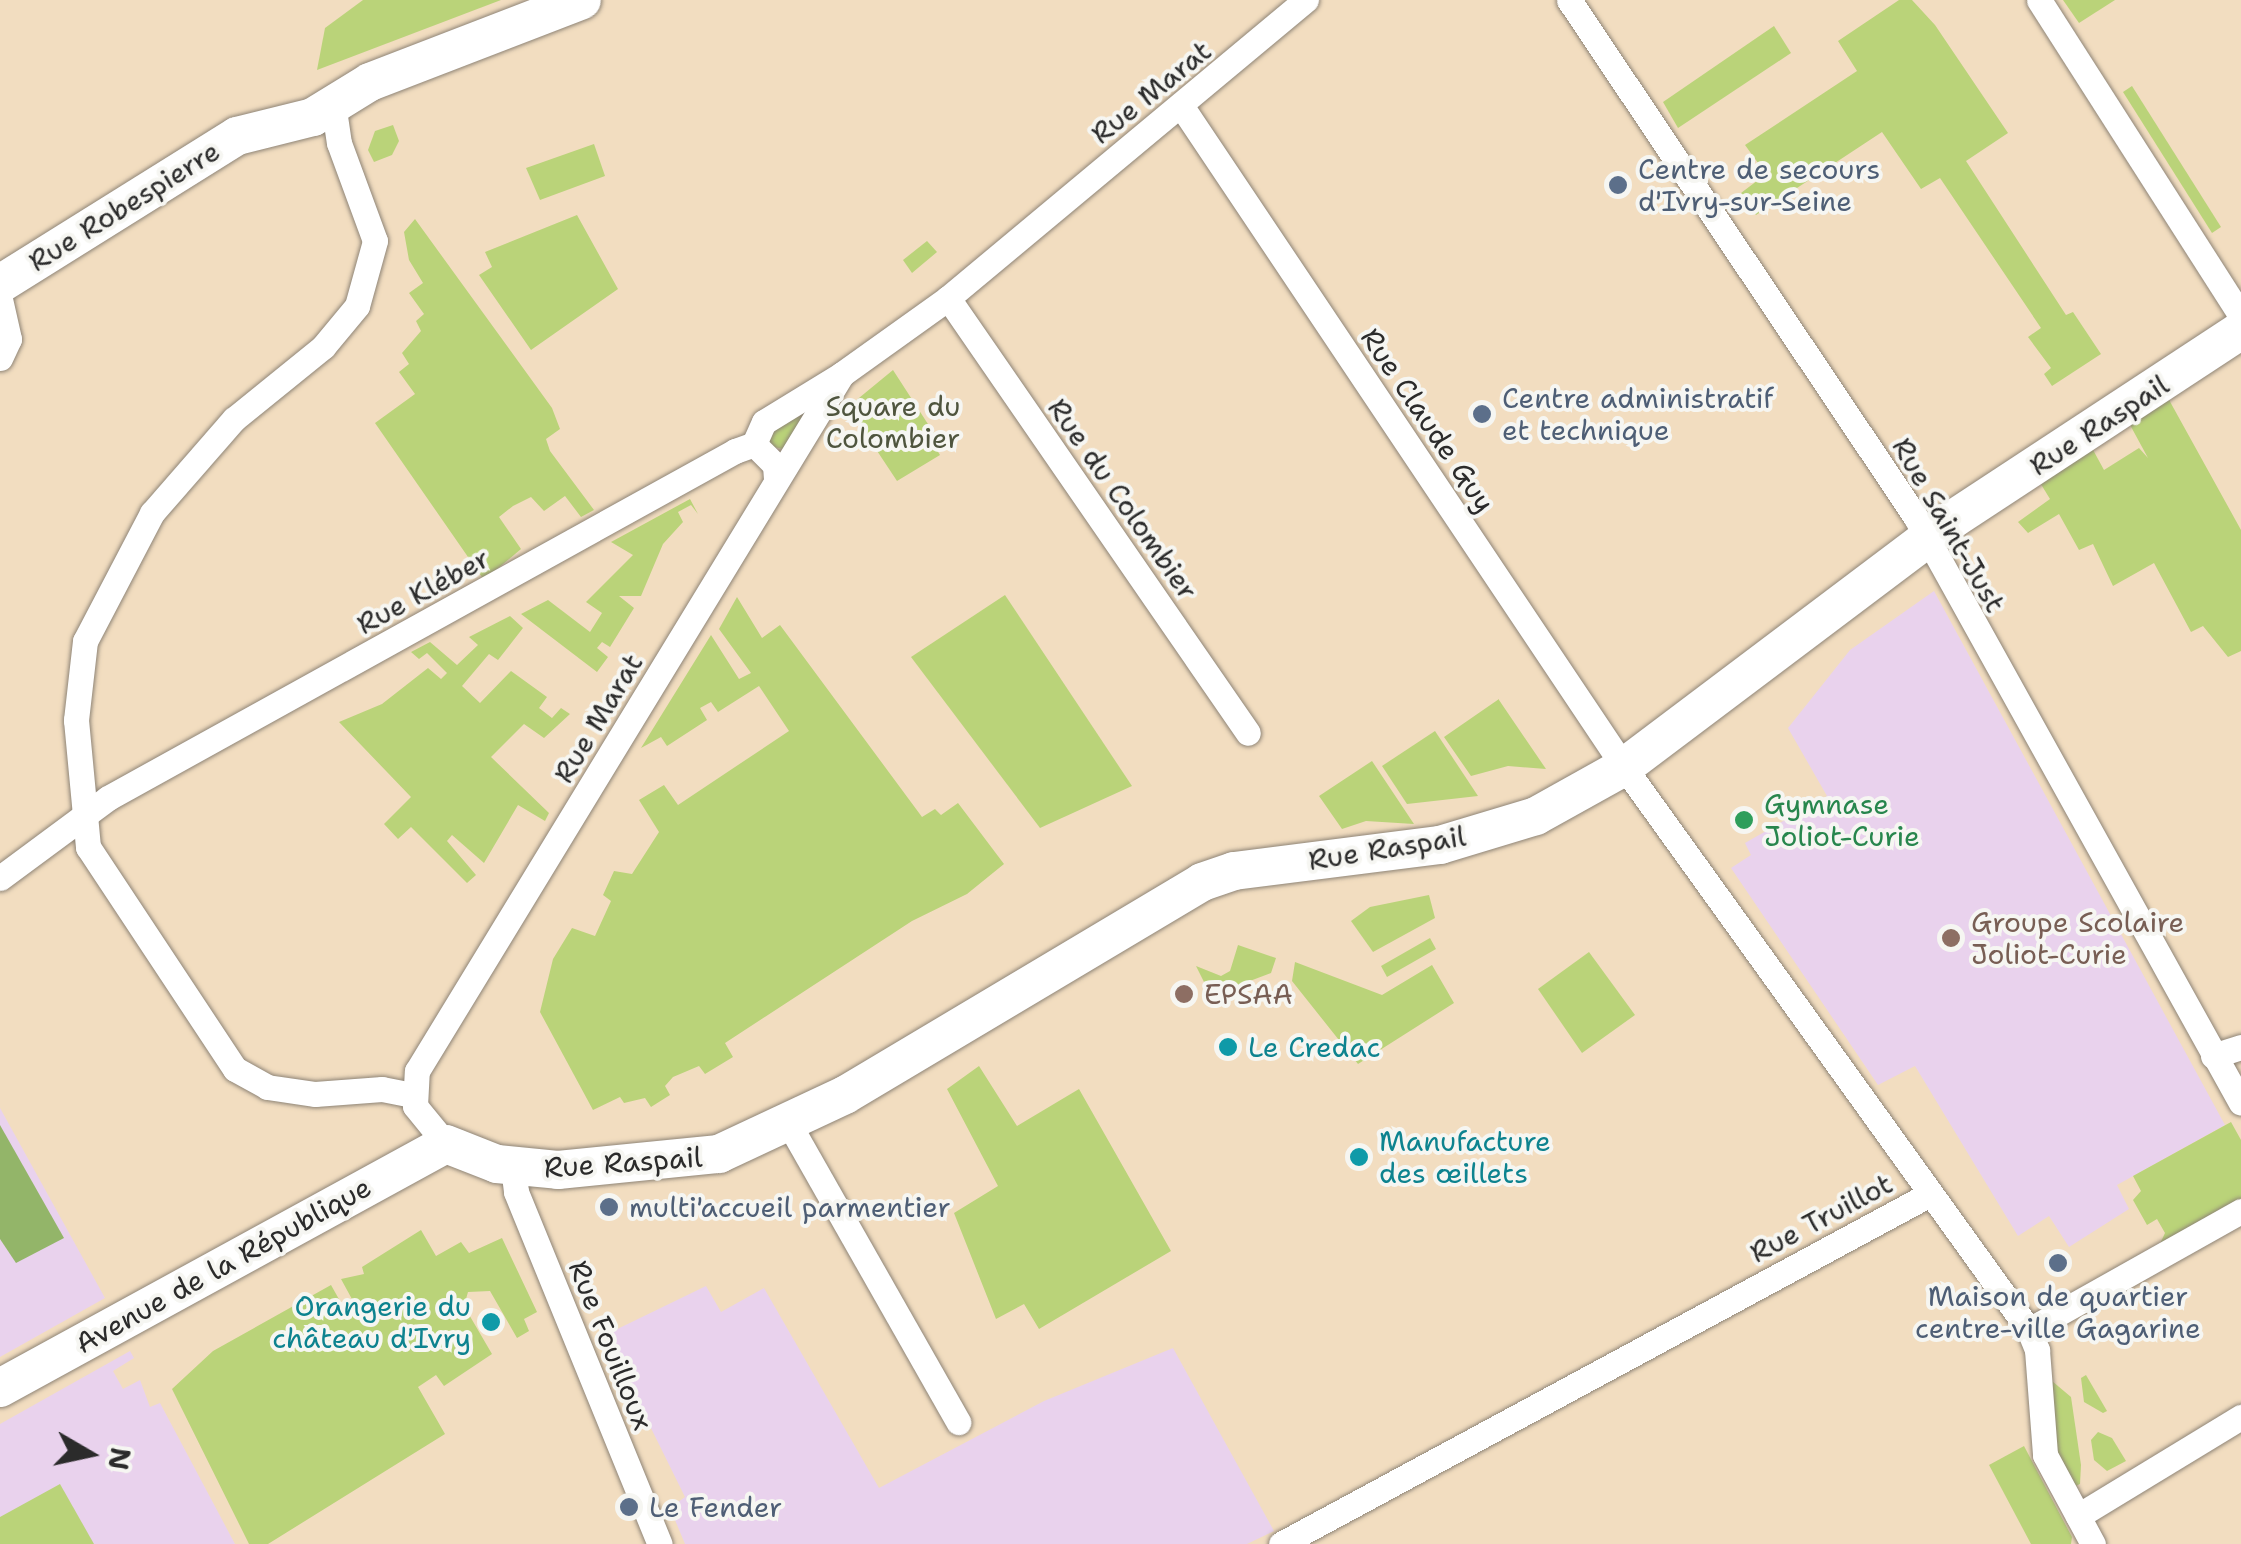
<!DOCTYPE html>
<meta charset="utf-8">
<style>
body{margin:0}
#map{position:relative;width:2241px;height:1544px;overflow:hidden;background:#f2ddc0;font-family:"Shantell Sans",sans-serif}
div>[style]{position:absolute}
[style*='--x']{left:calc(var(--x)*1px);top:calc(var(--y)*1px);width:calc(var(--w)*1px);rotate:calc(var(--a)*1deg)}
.built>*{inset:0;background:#e9d2ed}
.green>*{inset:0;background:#bad379}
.forest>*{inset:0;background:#93b569}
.roads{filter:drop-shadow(0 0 2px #8e8476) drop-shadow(0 0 2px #8e8476)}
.street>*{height:25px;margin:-12.5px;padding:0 12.5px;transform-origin:12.5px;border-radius:12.5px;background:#fff}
.secondary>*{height:38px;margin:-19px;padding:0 19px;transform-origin:19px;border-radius:19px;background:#fff}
.dots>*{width:28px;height:28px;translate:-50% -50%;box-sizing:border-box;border:5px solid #f6f6f2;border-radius:50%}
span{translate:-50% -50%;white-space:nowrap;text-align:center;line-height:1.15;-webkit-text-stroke:8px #f6f6f2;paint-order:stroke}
.street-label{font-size:28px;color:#2b2b2b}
.service-label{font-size:28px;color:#4e5e75}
.left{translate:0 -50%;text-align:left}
.park-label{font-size:28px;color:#4f553e}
.leisure-label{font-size:28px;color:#27864d}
.education-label{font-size:28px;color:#785e54}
.culture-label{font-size:28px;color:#0d838f}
.right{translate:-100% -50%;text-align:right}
.north{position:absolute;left:40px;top:1404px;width:100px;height:100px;-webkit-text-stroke:8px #f6f6f2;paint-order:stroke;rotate:99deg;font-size:28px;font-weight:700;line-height:40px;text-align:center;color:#2b2b2b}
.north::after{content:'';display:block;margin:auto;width:35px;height:45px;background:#2b2b2b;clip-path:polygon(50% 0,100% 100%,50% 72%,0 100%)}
</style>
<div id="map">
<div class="built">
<div style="clip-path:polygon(1934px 591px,2225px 1125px,2117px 1185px,2129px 1209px,2069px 1247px,2049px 1216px,2018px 1236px,1915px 1066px,1878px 1085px,1731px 868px,1751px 855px,1745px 843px,1827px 796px,1788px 728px,1850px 650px)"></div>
<div style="clip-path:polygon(0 1108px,105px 1298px,0 1357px)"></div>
<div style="clip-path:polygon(706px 1286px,721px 1312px,764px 1288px,879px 1488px,1044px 1401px,1173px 1348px,1274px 1531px,1247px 1544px,685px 1544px,670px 1508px,685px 1497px,605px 1335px)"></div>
<div style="clip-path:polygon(130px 1351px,134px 1358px,113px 1371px,123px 1389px,140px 1380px,150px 1407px,160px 1403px,235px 1544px,0 1544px,0 1424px)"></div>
</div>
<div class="green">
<div style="clip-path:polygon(363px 0,501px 0,317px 70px,325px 28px)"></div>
<div style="clip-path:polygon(1899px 0,1912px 0,1935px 25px,2008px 133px,1966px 161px,2066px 315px,2073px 312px,2101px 354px,2052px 386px,2044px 374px,2051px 368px,2028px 337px,2041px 328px,1940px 178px,1921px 189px,1882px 132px,1756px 215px,1741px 193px,1766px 174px,1745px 145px,1857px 71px,1838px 41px)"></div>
<div style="clip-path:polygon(2063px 0,2115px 0,2079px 23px)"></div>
<div style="clip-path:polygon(1774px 26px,1791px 53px,1678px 128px,1663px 102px)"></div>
<div style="clip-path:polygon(2132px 86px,2221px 227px,2212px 233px,2123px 92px)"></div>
<div style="clip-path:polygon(393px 125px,399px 141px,392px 155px,374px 162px,368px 150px,375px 131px)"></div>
<div style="clip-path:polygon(594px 144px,605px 176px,540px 200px,526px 168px)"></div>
<div style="clip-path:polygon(577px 215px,618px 289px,531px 350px,479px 275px,492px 267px,485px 252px)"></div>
<div style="clip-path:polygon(415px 219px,552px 408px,560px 429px,546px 439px,550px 451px,594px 510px,581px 517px,565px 496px,544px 511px,531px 497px,513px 506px,499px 517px,521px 549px,484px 580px,375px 423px,415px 394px,399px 372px,409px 364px,402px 353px,421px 331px,416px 321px,424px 314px,409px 293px,423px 283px,409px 260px,404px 232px)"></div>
<div style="clip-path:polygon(927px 241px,937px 252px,912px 273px,903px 260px)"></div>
<div style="clip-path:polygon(893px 370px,937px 438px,932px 442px,940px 455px,897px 481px,848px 407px)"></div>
<div style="clip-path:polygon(2168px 398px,2241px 530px,2241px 651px,2228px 657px,2203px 626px,2191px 632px,2154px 563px,2113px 586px,2093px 544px,2079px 550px,2059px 514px,2028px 533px,2018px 522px,2050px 499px,2039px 481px,2092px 448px,2104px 470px,2139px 448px,2148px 458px,2129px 423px)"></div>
<div style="clip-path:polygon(810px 407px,783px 449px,769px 446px,766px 434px)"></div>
<div style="clip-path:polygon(690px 499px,698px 514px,691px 505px,678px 512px,683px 522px,663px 544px,641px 596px,619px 596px,634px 608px,610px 647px,602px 642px,597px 648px,608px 657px,597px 672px,521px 614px,548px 600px,590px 632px,602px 613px,586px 602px,633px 555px,611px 542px)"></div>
<div style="clip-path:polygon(1005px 595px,1132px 786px,1040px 828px,911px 657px)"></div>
<div style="clip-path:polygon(737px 597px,762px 638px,780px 625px,922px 817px,935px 809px,941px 815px,958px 803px,1004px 864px,967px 894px,912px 921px,725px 1043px,733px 1057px,705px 1074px,699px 1066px,673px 1077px,665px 1086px,670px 1095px,651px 1107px,645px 1098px,624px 1103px,620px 1097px,593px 1110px,540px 1012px,553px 959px,572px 928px,595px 936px,611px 901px,603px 895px,614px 871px,632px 874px,659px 832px,639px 800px,664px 785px,678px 805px,789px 731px,759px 686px,718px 712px,711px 702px,700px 708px,707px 720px,667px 746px,661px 737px,641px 748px,711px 635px,739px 679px,751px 673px,719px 629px)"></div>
<div style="clip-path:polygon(510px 616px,523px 628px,498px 660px,489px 654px,462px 686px,480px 703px,511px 671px,547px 697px,539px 708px,552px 718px,561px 708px,570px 714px,544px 738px,524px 724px,491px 757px,549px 813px,545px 821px,518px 805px,484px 863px,452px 835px,447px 841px,476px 875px,467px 883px,411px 827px,398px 839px,384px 824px,411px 797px,339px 722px,382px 704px,428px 668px,441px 679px,447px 673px,427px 653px,419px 659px,411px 652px,430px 642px,457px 665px,478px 645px,469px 637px)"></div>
<div style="clip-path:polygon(1499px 699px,1499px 700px,1546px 769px,1508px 766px,1471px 776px,1444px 737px)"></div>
<div style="clip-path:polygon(1435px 731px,1478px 796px,1407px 804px,1382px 766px)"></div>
<div style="clip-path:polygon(1372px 761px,1414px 824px,1366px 821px,1342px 829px,1319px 796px)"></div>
<div style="clip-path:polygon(1429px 895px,1435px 918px,1373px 952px,1351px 921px,1370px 907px)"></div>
<div style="clip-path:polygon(1430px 938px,1436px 949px,1387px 977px,1381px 966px)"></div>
<div style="clip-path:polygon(1238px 945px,1276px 958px,1271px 973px,1226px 990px,1206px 986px,1196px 966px,1221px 976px,1230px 971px)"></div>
<div style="clip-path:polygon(1589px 952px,1635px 1015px,1582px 1053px,1538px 989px)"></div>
<div style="clip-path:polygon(1295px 962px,1382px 995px,1432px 965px,1454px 1003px,1358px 1064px,1292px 981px)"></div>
<div style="clip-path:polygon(979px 1066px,1017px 1126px,1079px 1089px,1171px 1251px,1039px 1329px,1024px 1304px,996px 1319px,954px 1213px,998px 1186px,947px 1089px)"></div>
<div style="clip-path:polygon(2231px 1122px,2241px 1140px,2241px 1203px,2158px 1248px,2165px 1233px,2157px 1219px,2147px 1225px,2133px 1200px,2141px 1191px,2133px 1176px)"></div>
<div style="clip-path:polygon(421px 1230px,436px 1256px,461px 1242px,469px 1253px,502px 1238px,537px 1312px,524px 1319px,529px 1331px,517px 1338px,490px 1291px,468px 1292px,464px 1306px,492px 1354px,444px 1386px,436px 1375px,418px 1387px,445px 1434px,268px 1544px,249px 1544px,172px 1389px,213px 1351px,331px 1285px,349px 1317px,359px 1312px,341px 1279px,364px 1274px,362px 1267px)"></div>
<div style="clip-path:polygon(2086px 1375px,2107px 1411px,2103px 1413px,2084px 1402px,2081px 1378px)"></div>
<div style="clip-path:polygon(2052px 1381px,2071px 1397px,2081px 1465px,2080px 1484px,2071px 1488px,2051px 1450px)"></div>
<div style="clip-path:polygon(2098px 1432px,2112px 1438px,2126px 1461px,2107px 1471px,2094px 1460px,2091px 1440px)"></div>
<div style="clip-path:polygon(2024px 1446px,2072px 1537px,2071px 1544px,2031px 1544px,1989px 1465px)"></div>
<div style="clip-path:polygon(60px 1484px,94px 1544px,0 1544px,0 1517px)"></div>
</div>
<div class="forest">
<div style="clip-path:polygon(0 1125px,64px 1238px,16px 1263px,0 1239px)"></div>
</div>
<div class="roads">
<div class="street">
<div style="--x:1569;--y:0;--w:621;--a:56.16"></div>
<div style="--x:1915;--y:516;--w:671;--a:60.95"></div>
<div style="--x:2039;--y:0;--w:375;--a:57.4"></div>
<div style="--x:333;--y:103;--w:40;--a:81.5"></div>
<div style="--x:339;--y:143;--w:104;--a:69.8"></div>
<div style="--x:375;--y:241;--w:67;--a:105.5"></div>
<div style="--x:357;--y:306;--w:53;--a:129.7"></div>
<div style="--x:323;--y:347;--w:114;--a:141"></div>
<div style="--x:234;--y:419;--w:125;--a:131.1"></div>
<div style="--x:152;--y:513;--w:144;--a:117.6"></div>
<div style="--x:85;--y:641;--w:80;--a:96.5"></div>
<div style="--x:76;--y:720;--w:128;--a:84.6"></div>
<div style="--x:88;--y:847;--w:266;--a:56.5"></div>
<div style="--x:235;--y:1069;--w:37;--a:29"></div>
<div style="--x:267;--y:1087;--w:49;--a:8.3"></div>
<div style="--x:315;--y:1094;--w:67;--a:-4.3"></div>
<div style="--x:382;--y:1089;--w:31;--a:11"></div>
<div style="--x:1182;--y:107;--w:794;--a:56.19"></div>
<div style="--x:1624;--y:767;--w:694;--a:54.27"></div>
<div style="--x:2029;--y:1330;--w:22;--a:68"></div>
<div style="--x:2037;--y:1350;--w:105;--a:85.6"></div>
<div style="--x:2045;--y:1455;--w:101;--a:61.7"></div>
<div style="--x:948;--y:298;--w:528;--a:55.41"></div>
<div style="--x:0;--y:299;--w:41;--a:77.3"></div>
<div style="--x:9;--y:339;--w:21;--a:115"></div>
<div style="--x:754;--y:444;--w:24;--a:-66"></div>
<div style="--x:764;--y:422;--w:92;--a:-31.6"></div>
<div style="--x:0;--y:878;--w:134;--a:-36.5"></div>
<div style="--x:108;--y:798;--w:717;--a:-28.96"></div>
<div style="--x:735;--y:451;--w:20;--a:-20"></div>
<div style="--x:754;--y:444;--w:30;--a:45"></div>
<div style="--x:775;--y:465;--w:13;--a:86"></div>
<div style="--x:2213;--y:1056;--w:29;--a:-18"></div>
<div style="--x:789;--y:1124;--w:343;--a:60.4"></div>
<div style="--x:446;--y:1144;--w:49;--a:-129.2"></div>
<div style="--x:415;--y:1106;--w:35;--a:-87"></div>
<div style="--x:417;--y:1071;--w:816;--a:-58.63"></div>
<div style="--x:842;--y:374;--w:130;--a:-35.6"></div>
<div style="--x:948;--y:298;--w:466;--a:-39.8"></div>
<div style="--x:513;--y:1167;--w:25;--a:83"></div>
<div style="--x:516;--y:1192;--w:380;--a:67.8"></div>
<div style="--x:2029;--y:1330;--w:243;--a:-29.3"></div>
<div style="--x:2078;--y:1516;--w:191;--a:-31.3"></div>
<div style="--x:1281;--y:1544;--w:735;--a:-28.34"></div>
</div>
<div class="secondary">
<div style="--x:0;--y:284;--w:279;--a:-32"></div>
<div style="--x:237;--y:136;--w:78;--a:-14"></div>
<div style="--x:313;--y:117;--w:67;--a:-31.6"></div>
<div style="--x:370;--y:82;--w:227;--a:-21.1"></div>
<div style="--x:0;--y:1388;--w:508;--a:-28.68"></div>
<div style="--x:446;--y:1144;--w:55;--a:21.4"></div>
<div style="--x:497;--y:1164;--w:61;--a:5.6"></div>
<div style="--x:558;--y:1170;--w:162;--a:-5.7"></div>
<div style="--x:719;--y:1154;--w:139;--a:-25.1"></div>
<div style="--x:845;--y:1095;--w:416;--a:-30.8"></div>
<div style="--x:1202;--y:882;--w:34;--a:-19"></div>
<div style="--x:1234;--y:871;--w:208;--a:-7.2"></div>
<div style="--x:1440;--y:845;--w:100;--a:-16.8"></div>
<div style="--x:1536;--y:816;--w:101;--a:-29.1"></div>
<div style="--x:1624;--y:767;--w:411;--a:-37"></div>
<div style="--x:1952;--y:520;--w:346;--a:-33.3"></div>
</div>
</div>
<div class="dots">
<div style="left:1618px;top:185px;background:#5c6f8a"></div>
<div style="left:1482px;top:414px;background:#5c6f8a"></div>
<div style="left:1744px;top:820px;background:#2e9e5b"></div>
<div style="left:1951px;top:938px;background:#8d6e63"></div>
<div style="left:1184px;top:994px;background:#8d6e63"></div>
<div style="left:1228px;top:1047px;background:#0f9aa8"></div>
<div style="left:1359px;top:1157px;background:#0f9aa8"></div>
<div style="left:609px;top:1207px;background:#5c6f8a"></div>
<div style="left:2058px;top:1263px;background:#5c6f8a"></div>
<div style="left:491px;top:1322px;background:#0f9aa8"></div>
<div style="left:629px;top:1507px;background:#5c6f8a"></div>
</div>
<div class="street-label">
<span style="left:1151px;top:92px;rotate:-39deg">Rue Marat</span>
<span style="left:124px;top:206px;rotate:-32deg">Rue Robespierre</span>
<span style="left:1428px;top:420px;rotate:56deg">Rue Claude Guy</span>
<span style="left:2099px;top:425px;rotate:-33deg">Rue Raspail</span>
<span style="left:1123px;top:499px;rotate:55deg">Rue du Colombier</span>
<span style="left:1949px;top:525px;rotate:60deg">Rue Saint-Just</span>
<span style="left:423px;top:591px;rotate:-29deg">Rue Kléber</span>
<span style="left:598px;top:718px;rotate:-59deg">Rue Marat</span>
<span style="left:1387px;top:848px;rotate:-9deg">Rue Raspail</span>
<span style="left:623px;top:1162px;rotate:-4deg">Rue Raspail</span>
<span style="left:1821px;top:1218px;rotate:-28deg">Rue Truillot</span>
<span style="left:223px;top:1265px;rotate:-29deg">Avenue de la République</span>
<span style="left:611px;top:1345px;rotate:68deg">Rue Fouilloux</span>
</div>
<div class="service-label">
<span class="left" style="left:1638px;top:185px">Centre de secours<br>d'Ivry-sur-Seine</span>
<span class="left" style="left:1502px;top:414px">Centre administratif<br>et technique</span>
<span class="left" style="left:629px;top:1207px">multi'accueil parmentier</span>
<span style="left:2058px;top:1312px">Maison de quartier<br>centre-ville Gagarine</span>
<span class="left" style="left:649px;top:1507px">Le Fender</span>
</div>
<div class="park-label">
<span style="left:893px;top:422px">Square du<br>Colombier</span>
</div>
<div class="leisure-label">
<span class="left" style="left:1764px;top:820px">Gymnase<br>Joliot-Curie</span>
</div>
<div class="education-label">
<span class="left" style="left:1971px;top:938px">Groupe Scolaire<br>Joliot-Curie</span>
<span class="left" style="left:1204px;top:994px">EPSAA</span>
</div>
<div class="culture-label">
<span class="left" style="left:1248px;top:1047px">Le Credac</span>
<span class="left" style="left:1379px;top:1157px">Manufacture<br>des œillets</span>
<span class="right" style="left:471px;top:1322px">Orangerie du<br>château d'Ivry</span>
</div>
<div class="north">N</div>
</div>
